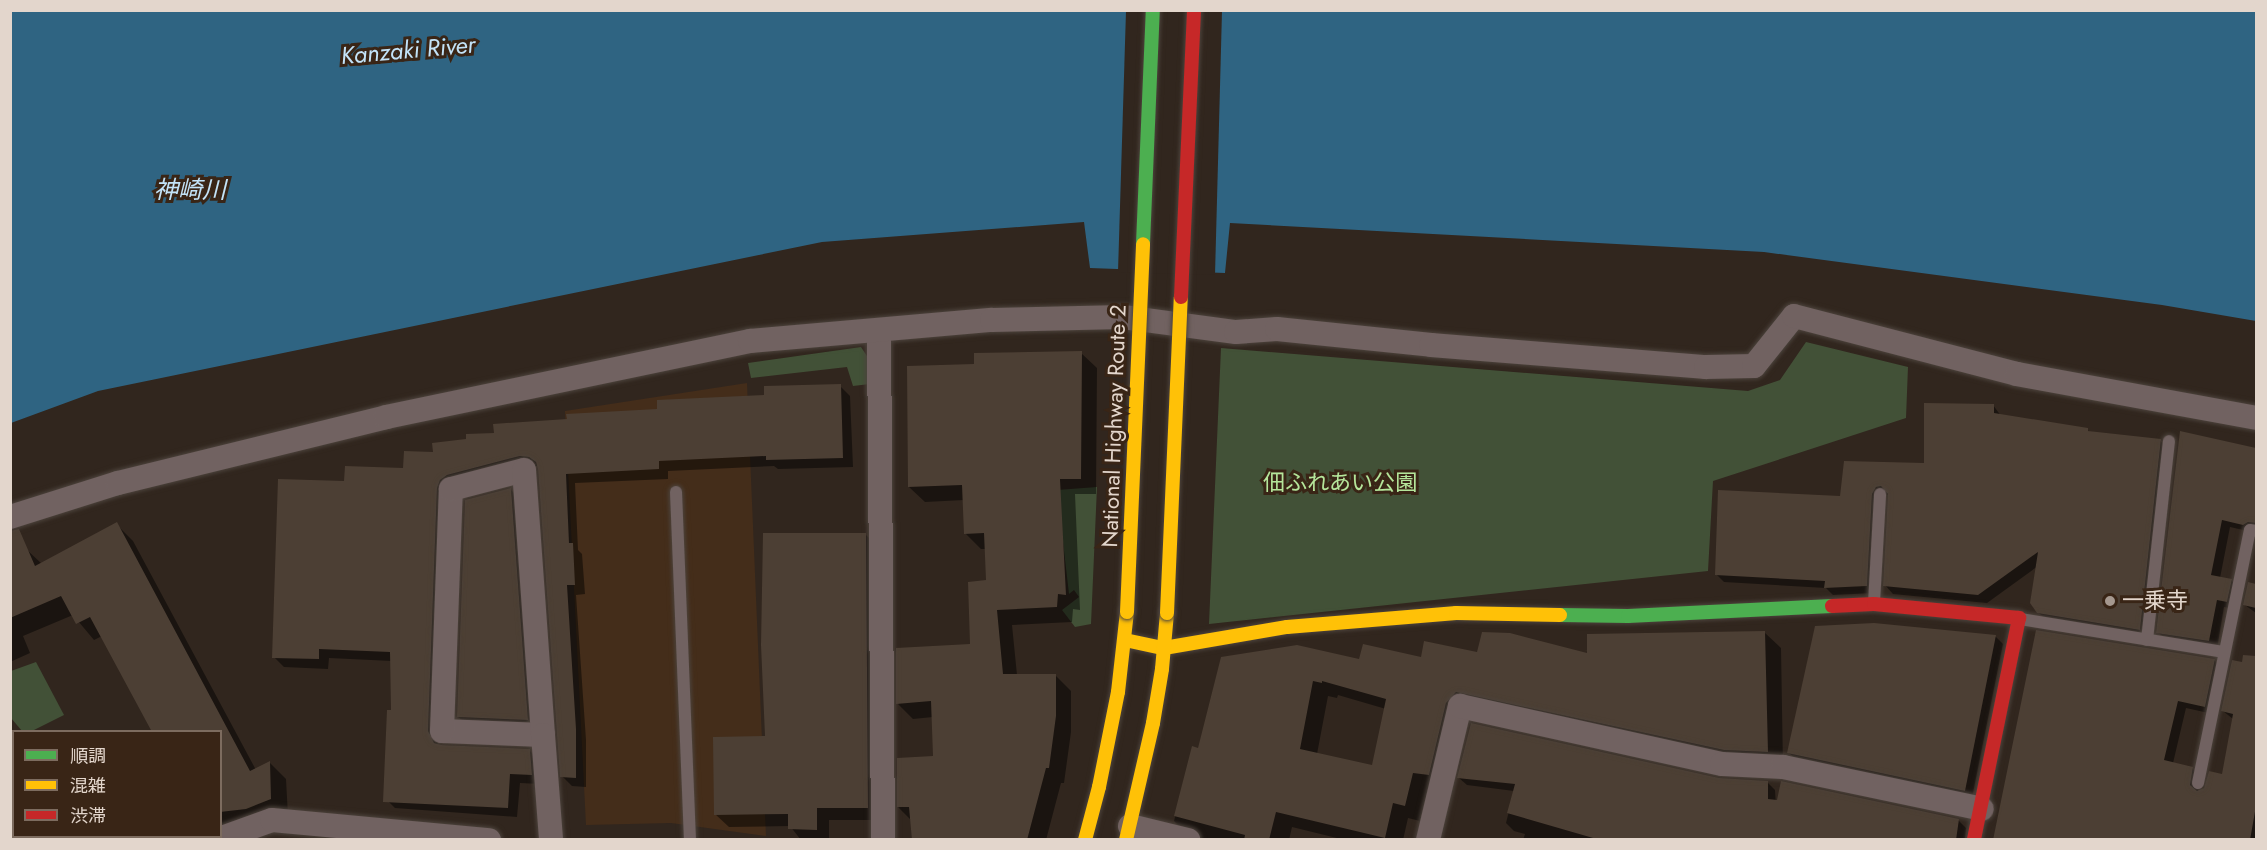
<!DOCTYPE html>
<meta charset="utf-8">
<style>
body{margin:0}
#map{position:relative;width:2267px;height:850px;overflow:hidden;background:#31261e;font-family:Jost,"Noto Sans JP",sans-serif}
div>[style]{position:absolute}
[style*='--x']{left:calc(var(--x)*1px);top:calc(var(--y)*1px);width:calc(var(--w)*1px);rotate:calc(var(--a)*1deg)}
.built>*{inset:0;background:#442d1a}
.green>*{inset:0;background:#425137}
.water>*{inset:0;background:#2f6482}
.pier>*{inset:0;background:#31261e}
.shadow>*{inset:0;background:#0007}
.building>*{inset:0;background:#4c3f34}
.roads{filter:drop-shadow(0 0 2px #4c433c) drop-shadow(0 0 2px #4c433c)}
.lane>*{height:12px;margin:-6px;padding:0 6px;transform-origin:6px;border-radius:6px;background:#716261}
.street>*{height:24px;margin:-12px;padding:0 12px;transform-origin:12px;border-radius:12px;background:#716261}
.fast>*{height:14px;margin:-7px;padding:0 7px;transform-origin:7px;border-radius:7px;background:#4caf50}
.slow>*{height:14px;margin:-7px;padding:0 7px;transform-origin:7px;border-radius:7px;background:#ffc107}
.jam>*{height:14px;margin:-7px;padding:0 7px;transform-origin:7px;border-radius:7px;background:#c62828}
.bridges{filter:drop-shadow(0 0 2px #4c433c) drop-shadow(0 0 2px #4c433c)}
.fast-bridge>*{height:14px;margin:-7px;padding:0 7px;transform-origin:7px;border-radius:7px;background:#4caf50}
.slow-bridge>*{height:14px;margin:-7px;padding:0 7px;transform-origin:7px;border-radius:7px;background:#ffc107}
.jam-bridge>*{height:14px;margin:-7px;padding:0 7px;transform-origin:7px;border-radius:7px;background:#c62828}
.dots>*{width:16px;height:16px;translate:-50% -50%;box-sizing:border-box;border:3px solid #392516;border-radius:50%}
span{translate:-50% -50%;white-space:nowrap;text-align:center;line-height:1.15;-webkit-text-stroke:6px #392516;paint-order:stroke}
.street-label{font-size:22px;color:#e3d6cc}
.park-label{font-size:22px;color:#b5e69b}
.poi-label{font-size:22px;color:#e3d6cc}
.left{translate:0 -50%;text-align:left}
.water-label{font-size:24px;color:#c3e3f8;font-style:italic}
.frame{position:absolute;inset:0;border:12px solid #e3d6cc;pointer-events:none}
.legend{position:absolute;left:12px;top:730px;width:210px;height:108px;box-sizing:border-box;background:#392516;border:2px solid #7d6c5f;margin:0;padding:8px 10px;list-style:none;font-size:18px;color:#e3d6cc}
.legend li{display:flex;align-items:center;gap:12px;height:30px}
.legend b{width:30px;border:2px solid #7d6c5f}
</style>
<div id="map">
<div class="built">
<div style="clip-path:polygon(747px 383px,766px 836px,671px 823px,586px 825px,565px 411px)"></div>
</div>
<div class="green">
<div style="clip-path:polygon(1806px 342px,1908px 367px,1906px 418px,1713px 481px,1708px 571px,1209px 624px,1221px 348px,1748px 391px,1780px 380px)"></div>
<div style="clip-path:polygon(861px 347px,871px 362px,870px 384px,853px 386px,847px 367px,751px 378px,748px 363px)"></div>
<div style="clip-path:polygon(1097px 487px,1091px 624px,1075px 627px,1062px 610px,1079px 597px,1074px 590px,1069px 594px,1057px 490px)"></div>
<div style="clip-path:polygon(36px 662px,64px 715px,32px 731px,22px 731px,11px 718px,11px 671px)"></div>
</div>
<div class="water">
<div style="clip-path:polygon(11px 11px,2256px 11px,2256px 321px,2162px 305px,1764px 252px,1230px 223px,1225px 273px,1090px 268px,1084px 222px,822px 242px,98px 391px,11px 423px)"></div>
</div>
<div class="pier">
<div style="clip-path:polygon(1126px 11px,1222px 11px,1215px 275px,1118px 272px)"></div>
</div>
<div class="shadow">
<div style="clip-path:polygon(1081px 353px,1097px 368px,1096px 494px,1075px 494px,1080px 610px,1073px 609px,1072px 622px,1012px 625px,1017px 675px,1055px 675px,1071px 691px,1071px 732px,1064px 783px,1061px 783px,1046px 840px,913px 840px,911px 820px,898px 807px,935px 757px,933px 717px,913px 719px,898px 704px,972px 646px,987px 582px,986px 549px,981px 549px,966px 534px,964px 500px,925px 502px,909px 487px,976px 366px)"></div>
<div style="clip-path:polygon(840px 386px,850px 396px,853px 467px,778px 469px,774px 466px,668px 471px,668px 479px,575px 483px,578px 550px,582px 554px,585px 594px,576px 595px,586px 740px,586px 787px,572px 786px,562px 776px,539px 466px,531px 466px,458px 485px,437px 742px,438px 745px,529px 750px,539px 760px,541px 784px,520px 783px,517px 817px,395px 808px,385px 798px,393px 712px,392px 661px,329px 658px,328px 669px,284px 667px,274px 657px,346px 483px,405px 470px,434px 454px,496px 434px)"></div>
<div style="clip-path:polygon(1993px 405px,2001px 416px,2087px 430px,2090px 432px,2160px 441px,2169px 449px,2148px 638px,2047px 621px,2038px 612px,2038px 566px,1987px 603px,1893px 594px,1885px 585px,1890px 494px,1884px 495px,1874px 593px,1833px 595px,1826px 588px,1724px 582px,1716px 574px,1841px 498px,1925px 464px)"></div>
<div style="clip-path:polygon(2181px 433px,2256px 450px,2256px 529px,2252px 532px,2230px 527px,2220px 578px,2231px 580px,2239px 588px,2234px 609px,2224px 607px,2217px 649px,2166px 640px,2158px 632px)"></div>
<div style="clip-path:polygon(511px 490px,515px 494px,531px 724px,463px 721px,458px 717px)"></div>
<div style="clip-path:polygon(116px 524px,133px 541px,256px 770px,270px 763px,286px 779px,288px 816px,220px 831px,220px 732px,102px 636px,94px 640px,73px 615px,23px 636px,30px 653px,10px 662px,10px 556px,26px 549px,42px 564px)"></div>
<div style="clip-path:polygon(866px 535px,879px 548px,881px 820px,829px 820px,829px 840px,801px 840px,790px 826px,729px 827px,715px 814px,767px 738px)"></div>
<div style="clip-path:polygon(2249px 584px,2256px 585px,2256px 613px,2245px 605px)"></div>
<div style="clip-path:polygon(1874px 624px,1996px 637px,2003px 644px,1972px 798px,1797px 760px,1789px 753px)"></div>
<div style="clip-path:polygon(evenodd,1765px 633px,1781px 648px,1783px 767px,1472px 707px,1428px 788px,1420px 821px,1408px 818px,1403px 840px,1345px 840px,1292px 827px,1289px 840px,1198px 840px,1190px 837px,1174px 821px,1193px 748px,1200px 750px,1222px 659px,1360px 661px,1478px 654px,1588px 655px,1765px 633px,1338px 695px,1386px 709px,1373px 767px,1317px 754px,1328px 696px,1337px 698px,1338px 695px)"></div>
<div style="clip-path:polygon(2214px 660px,2222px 668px,2213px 714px,2186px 708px,2173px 763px,2192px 768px,2200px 776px,2198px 792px,2223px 776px,2233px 719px,2223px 711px,2233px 661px,2256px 666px,2256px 840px,1995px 840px)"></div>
<div style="clip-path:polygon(1459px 778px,1767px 782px,1775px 790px,1776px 807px,1958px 820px,1966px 828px,1965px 840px,1523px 840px,1525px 834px,1514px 831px,1506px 823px,1514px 791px,1467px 785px)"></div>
<div style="clip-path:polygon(187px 836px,198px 836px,200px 840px,187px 840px)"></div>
</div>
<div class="building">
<div style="clip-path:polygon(1082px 351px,1081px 479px,1060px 479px,1066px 595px,1058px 594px,1057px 607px,997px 610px,1003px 674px,1056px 674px,1056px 716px,1049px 768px,1046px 768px,1027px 840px,912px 840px,909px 807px,897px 807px,897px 758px,933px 756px,931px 701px,896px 704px,896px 648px,970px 644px,968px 582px,986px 580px,984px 533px,964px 534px,962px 485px,908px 487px,907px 366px,974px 364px,974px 353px)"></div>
<div style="clip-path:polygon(841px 384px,843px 458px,766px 460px,766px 456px,659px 461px,659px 469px,566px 474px,569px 543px,573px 543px,575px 585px,567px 585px,576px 729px,576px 778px,560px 777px,538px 469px,536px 462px,529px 457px,520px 456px,447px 475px,440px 480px,437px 488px,428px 731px,434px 743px,441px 745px,530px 749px,532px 775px,510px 774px,508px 808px,383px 802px,387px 710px,391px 710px,390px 652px,319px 649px,319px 659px,272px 658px,278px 479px,344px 481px,345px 466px,403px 468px,404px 451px,433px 452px,432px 443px,466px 439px,466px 434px,494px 433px,493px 424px,567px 419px,566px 414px,657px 409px,657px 400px,764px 395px,764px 386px)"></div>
<div style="clip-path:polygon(1924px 403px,1994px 404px,1994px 413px,2088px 428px,2088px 431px,2161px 439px,2140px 630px,2037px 613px,2030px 603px,2038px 552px,1978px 595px,1883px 586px,1888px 494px,1881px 486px,1876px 487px,1872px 494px,1867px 586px,1824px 588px,1825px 581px,1715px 575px,1718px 490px,1840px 496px,1844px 461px,1924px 463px)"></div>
<div style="clip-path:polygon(2180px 431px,2256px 448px,2256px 523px,2248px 522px,2243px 525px,2222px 520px,2211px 575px,2232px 579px,2227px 602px,2217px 600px,2209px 641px,2156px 633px)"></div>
<div style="clip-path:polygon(511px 488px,528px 720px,457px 717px,465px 500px)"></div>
<div style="clip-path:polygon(117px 522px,250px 771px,270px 761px,271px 799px,246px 809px,220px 812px,220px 732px,152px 732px,90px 617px,76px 624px,61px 596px,10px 618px,10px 531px,19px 529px,35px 566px)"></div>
<div style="clip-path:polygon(763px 533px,866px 533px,868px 808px,817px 808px,817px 830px,788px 829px,788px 814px,714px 815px,713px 737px,765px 736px,761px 645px)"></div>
<div style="clip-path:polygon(2248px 582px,2256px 584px,2256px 608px,2243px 605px)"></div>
<div style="clip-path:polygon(1874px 623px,1996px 635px,1965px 791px,1787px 753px,1815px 626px)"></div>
<div style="clip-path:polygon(2036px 630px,2215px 659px,2205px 707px,2178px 701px,2164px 760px,2193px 767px,2190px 785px,2197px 791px,2204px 788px,2209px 771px,2222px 774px,2233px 714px,2221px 711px,2232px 660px,2242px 662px,2243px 655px,2256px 656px,2256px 806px,2250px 840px,1993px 840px)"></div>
<div style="clip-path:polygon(evenodd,1765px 631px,1768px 752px,1724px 750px,1456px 692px,1446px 703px,1429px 775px,1413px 773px,1405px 806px,1393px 803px,1385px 838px,1276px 812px,1269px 840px,1244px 840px,1245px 835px,1174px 816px,1192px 746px,1198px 748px,1221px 657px,1297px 645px,1359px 659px,1363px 644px,1421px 657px,1424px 641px,1477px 652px,1482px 632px,1510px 633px,1587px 653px,1587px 634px,1765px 631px,1313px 681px,1322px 683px,1322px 681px,1386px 699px,1372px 765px,1300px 749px,1313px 681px)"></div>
<div style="clip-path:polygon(1471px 723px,1719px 778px,1768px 781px,1768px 799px,1777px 800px,1781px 781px,1959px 819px,1956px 840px,1600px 840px,1507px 813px,1515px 784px,1457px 778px)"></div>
</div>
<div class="roads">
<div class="lane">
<div style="--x:676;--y:492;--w:348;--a:87.7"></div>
<div style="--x:1874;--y:603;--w:109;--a:-86.8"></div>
<div style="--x:2020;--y:619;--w:206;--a:9.2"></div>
<div style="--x:2147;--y:640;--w:200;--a:-83.7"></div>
<div style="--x:2198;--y:783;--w:258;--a:-78.4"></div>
<div style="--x:2250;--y:530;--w:6;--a:9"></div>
</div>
<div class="street">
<div style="--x:879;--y:330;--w:510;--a:89.55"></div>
<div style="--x:10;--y:517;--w:113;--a:-17.5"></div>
<div style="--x:118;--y:483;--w:276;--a:-13.8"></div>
<div style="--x:386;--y:417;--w:372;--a:-11.8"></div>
<div style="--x:750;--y:341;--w:243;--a:-5"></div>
<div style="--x:992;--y:320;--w:131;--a:-1.3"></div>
<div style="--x:1123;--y:317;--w:114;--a:7.6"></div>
<div style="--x:1236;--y:332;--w:41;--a:-4.2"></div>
<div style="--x:1277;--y:329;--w:155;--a:5.9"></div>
<div style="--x:1431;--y:345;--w:276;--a:4.6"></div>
<div style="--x:1706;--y:367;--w:48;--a:-1.2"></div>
<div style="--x:1754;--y:366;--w:64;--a:-51.3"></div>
<div style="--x:1794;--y:316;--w:230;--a:14.6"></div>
<div style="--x:2017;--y:374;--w:243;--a:10.4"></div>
<div style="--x:543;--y:735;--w:101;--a:-177.7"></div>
<div style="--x:442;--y:731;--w:242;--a:-87.9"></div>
<div style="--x:451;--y:489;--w:75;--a:-14.6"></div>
<div style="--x:524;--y:470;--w:266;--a:85.9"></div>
<div style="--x:543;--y:735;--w:105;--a:85.6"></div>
<div style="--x:1130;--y:826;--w:60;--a:13.6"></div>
<div style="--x:216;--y:840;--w:59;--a:-19.7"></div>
<div style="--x:272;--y:820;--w:218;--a:5.3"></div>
<div style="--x:1428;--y:840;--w:138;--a:-76.6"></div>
<div style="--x:1460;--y:706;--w:268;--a:12.5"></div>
<div style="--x:1722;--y:764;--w:61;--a:2.8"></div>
<div style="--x:1783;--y:767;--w:203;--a:11.9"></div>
</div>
<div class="fast">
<div style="--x:1560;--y:615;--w:68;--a:0.8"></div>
<div style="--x:1628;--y:616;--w:204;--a:-2.8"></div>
</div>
<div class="slow">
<div style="--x:1125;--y:640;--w:40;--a:12"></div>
<div style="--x:1164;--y:648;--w:125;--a:-9.7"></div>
<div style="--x:1287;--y:627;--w:170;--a:-4.7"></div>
<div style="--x:1456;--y:613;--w:104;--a:1.1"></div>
<div style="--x:1085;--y:840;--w:55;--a:-75.2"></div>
<div style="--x:1099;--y:787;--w:97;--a:-78.7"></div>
<div style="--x:1118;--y:692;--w:81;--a:-83.6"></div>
<div style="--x:1126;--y:840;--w:120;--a:-77"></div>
<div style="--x:1153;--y:723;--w:55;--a:-80.5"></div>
<div style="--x:1162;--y:669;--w:56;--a:-84.9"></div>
</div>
<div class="jam">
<div style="--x:1832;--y:606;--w:42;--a:-2.7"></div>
<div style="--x:1874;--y:604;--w:146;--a:5.5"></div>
<div style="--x:2019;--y:618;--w:227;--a:101.5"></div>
</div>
</div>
<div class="bridges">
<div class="fast-bridge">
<div style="--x:1143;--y:244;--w:234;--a:-87.6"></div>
</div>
<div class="slow-bridge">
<div style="--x:1127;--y:612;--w:368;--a:-87.5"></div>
<div style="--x:1167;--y:613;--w:316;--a:-87.5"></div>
</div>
<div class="jam-bridge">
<div style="--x:1181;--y:297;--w:287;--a:-87.4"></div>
</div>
</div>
<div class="dots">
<div style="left:2110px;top:601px;background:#a5988f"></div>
</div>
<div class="street-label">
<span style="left:1114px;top:426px;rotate:-88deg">National Highway Route 2</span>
</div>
<div class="park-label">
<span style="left:1340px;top:483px">佃ふれあい公園</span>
</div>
<div class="poi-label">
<span class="left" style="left:2122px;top:601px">一乗寺</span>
</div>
<div class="water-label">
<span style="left:408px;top:50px;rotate:-5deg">Kanzaki River</span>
<span style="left:190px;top:190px">神崎川</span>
</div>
<div class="frame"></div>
<ul class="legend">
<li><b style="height:8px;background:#4caf50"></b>順調</li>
<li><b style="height:8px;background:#ffc107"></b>混雑</li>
<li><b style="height:8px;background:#c62828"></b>渋滞</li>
</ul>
</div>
